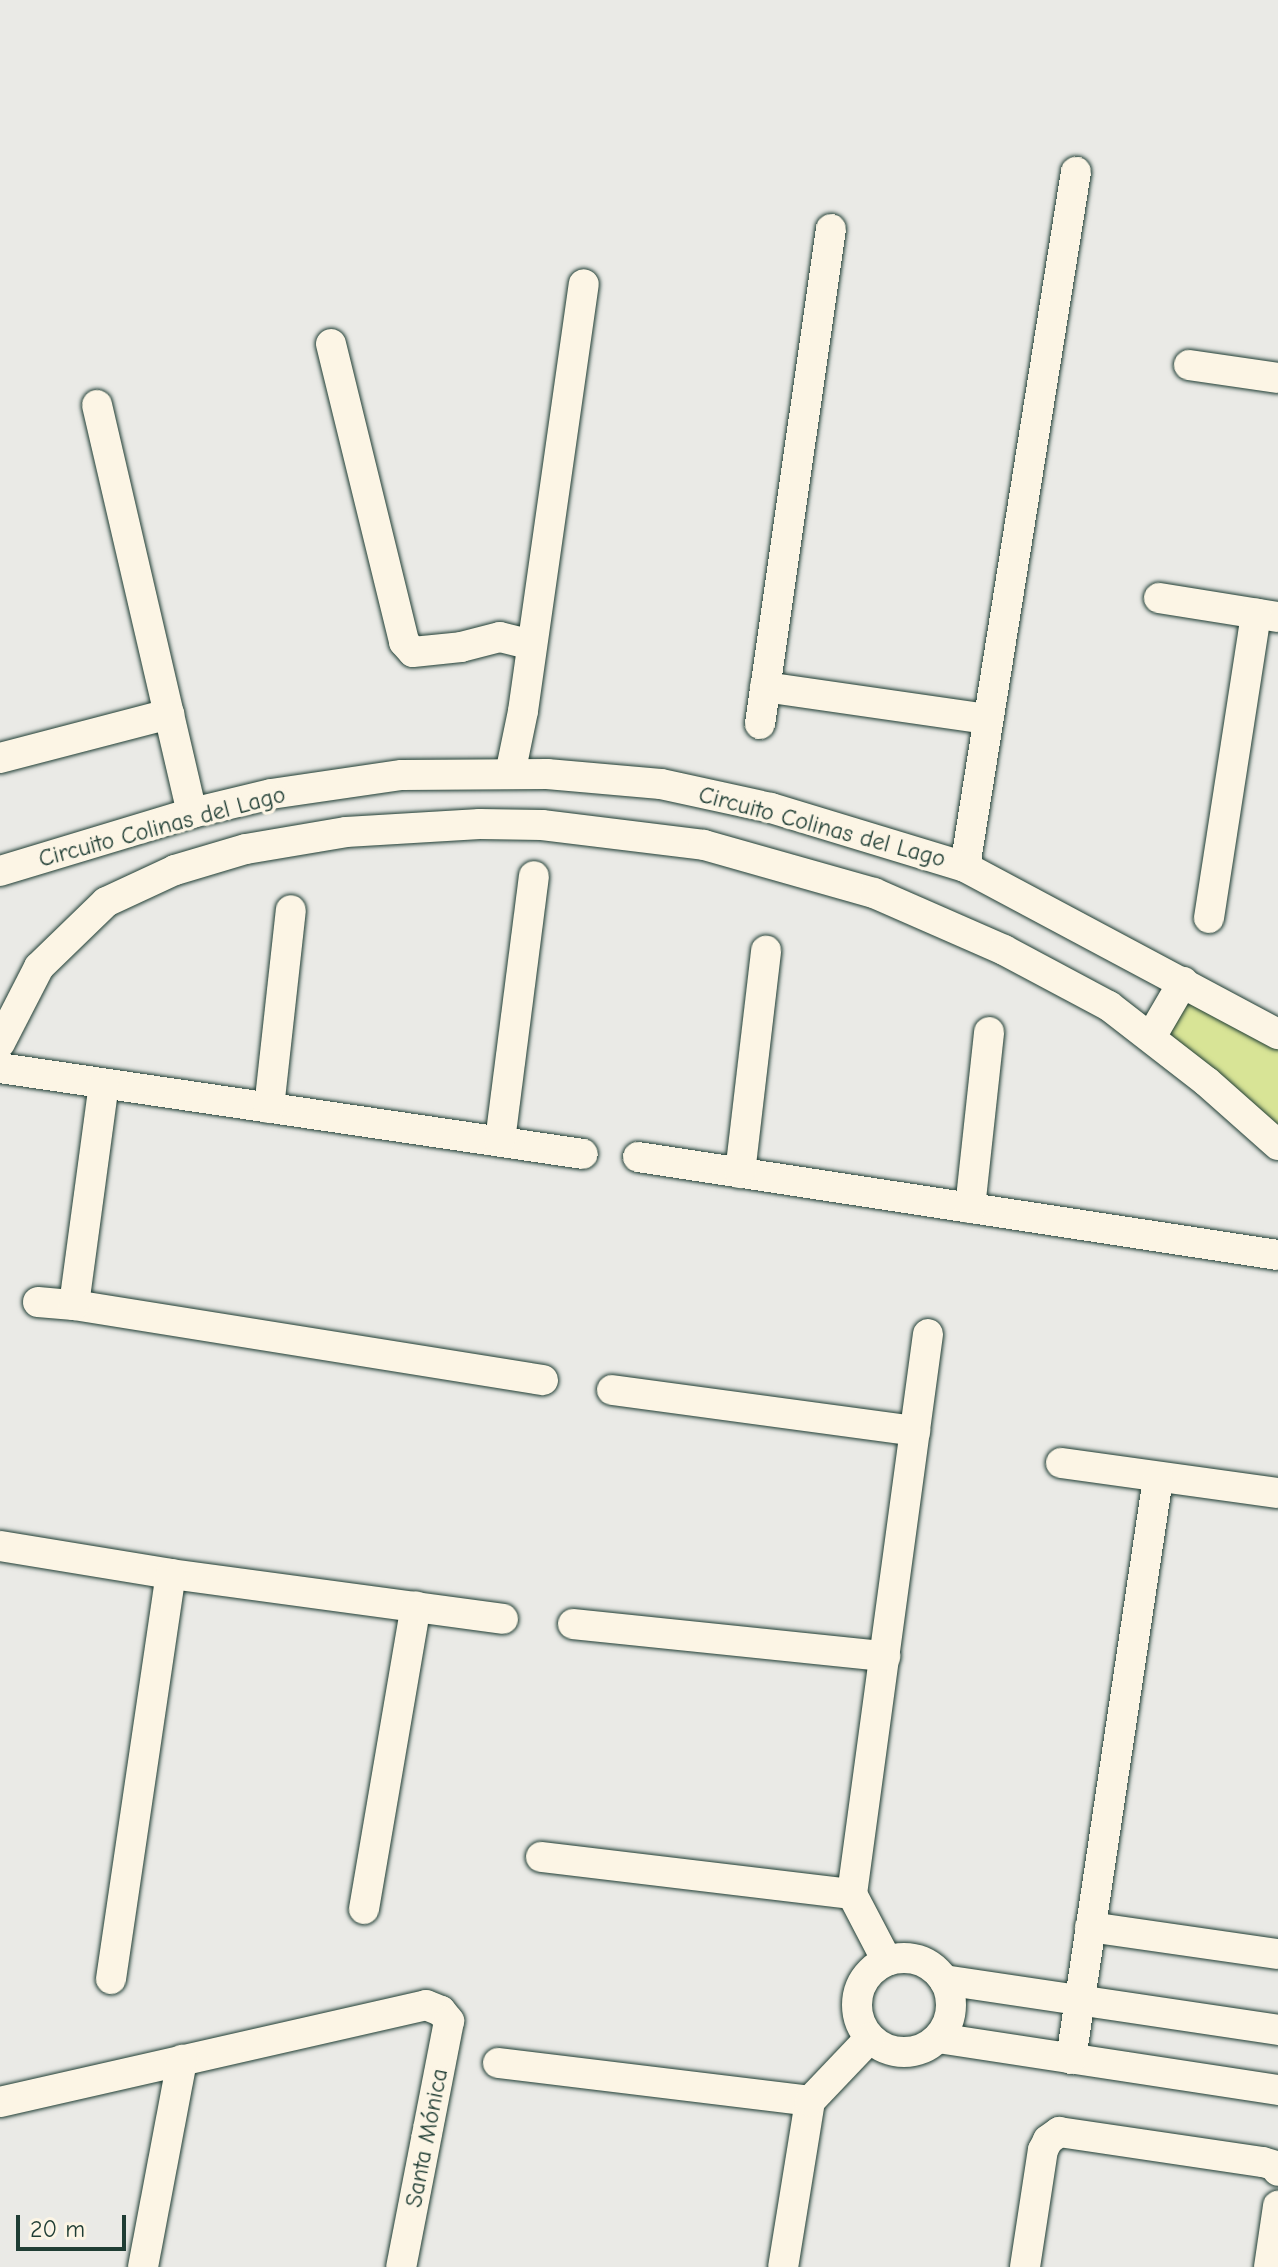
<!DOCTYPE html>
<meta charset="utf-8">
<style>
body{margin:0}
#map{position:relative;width:1278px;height:2267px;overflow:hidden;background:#eaeae6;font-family:"Comic Neue",sans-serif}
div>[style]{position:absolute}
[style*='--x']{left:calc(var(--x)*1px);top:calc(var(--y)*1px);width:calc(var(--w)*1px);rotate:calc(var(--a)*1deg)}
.green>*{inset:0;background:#d8e496}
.roads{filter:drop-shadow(0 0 2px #1f3d34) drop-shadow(0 0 2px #1f3d34)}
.minor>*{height:30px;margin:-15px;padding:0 15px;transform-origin:15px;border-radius:15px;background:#fcf5e5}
.minor>.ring{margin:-15px;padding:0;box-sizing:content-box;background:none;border:30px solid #fcf5e5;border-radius:50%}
span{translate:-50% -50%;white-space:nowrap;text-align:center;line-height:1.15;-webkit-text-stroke:7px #fcf5e5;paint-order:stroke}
.street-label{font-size:24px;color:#1f3d34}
.scale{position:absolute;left:16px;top:2215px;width:110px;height:36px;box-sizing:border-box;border:4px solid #1f3d34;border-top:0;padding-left:10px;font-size:24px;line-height:28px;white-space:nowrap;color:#1f3d34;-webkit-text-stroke:6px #fcf5e5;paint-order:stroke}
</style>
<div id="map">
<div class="green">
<div style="clip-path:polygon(1184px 984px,1278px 1036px,1278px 1137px,1154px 1037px)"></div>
</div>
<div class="roads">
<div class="minor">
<div style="--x:331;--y:344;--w:307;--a:76.2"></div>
<div style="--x:404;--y:642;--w:13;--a:48"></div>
<div style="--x:413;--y:652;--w:48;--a:-5.9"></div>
<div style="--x:461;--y:647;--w:40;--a:-14.4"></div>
<div style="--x:500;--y:637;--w:32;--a:14"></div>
<div style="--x:1189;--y:365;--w:90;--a:8.3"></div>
<div style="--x:97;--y:405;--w:419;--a:76.9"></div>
<div style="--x:1159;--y:598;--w:121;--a:9.1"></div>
<div style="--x:765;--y:687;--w:224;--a:8.2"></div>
<div style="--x:760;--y:724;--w:500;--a:-81.84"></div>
<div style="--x:0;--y:758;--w:175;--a:-14.6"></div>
<div style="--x:510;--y:774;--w:64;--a:-78.3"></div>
<div style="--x:523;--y:711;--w:431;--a:-81.9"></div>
<div style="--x:965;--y:867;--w:704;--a:-80.93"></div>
<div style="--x:0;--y:871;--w:201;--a:-16.8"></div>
<div style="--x:192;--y:813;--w:81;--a:-13.5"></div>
<div style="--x:271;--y:794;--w:132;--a:-8.3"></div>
<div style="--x:402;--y:775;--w:145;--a:-0.4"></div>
<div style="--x:547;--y:774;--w:114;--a:5"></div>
<div style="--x:661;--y:784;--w:113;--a:12.3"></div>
<div style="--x:771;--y:808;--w:203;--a:16.9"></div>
<div style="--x:965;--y:867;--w:355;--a:28.1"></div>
<div style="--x:1209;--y:918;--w:308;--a:-81.2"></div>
<div style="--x:1151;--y:1037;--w:64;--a:-59.8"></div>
<div style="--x:0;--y:1043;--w:85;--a:-62.8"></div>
<div style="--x:39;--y:967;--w:93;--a:-44.1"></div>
<div style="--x:106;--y:902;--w:76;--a:-24.9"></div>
<div style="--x:175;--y:870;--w:74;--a:-16.5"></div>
<div style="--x:246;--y:849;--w:101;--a:-9.6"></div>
<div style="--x:346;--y:832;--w:134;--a:-3.4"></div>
<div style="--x:480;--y:824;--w:62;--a:0.9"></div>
<div style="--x:542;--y:825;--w:163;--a:7"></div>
<div style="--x:704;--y:845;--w:177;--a:15.8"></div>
<div style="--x:874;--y:893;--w:142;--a:23.7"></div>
<div style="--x:1004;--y:950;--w:119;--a:28.1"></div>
<div style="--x:1109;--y:1006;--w:124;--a:37.8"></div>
<div style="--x:1207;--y:1082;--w:95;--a:41.6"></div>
<div style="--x:0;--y:1068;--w:589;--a:8.39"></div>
<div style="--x:269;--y:1108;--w:199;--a:-83.7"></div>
<div style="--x:500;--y:1141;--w:267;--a:-82.7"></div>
<div style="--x:638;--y:1157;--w:647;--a:8.71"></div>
<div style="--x:740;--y:1173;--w:224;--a:-83.3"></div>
<div style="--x:970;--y:1208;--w:177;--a:-83.8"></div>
<div style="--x:38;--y:1302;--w:36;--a:5"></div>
<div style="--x:74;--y:1305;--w:475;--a:9.1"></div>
<div style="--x:74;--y:1305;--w:223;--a:-82.3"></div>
<div style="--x:612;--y:1390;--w:306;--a:7.7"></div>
<div style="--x:1061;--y:1463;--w:219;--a:7.9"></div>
<div style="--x:0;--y:1546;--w:173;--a:9.3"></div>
<div style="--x:171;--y:1574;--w:335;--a:7.7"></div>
<div style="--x:573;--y:1624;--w:314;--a:5.9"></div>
<div style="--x:541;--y:1857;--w:313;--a:6.8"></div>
<div style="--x:364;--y:1909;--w:307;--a:-80.3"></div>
<div style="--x:1090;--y:1927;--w:190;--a:8.2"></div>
<div class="ring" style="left:857px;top:1958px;width:64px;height:64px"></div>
<div style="--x:887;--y:1961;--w:76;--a:-117.6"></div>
<div style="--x:852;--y:1894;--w:565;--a:-82.27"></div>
<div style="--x:111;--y:1979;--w:409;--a:-81.6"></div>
<div style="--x:944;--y:1980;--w:338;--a:8.5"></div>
<div style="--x:938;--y:2038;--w:344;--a:8.7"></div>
<div style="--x:1071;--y:2059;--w:587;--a:-81.48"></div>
<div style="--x:498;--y:2063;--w:314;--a:6.9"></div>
<div style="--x:810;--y:2101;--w:168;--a:99.2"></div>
<div style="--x:810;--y:2101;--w:87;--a:-46.4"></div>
<div style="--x:0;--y:2102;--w:437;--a:-12.8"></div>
<div style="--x:426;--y:2005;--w:16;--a:22"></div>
<div style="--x:441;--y:2011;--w:13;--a:51"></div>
<div style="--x:449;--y:2021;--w:251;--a:101"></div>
<div style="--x:143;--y:2267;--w:211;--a:-79.3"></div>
<div style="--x:1025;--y:2267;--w:118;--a:-81.3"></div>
<div style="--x:1043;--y:2150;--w:11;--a:-63"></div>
<div style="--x:1048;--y:2140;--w:14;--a:-36"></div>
<div style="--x:1059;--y:2132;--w:206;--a:8.4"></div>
<div style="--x:1263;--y:2162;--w:14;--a:17"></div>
<div style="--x:1276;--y:2166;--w:5;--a:68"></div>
<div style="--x:1269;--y:2267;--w:62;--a:-81.6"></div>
</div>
</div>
<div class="street-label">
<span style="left:162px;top:827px;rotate:-15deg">Circuito Colinas del Lago</span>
<span style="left:822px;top:827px;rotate:15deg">Circuito Colinas del Lago</span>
<span style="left:427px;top:2138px;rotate:-79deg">Santa Mónica</span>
</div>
<div class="scale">20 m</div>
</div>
